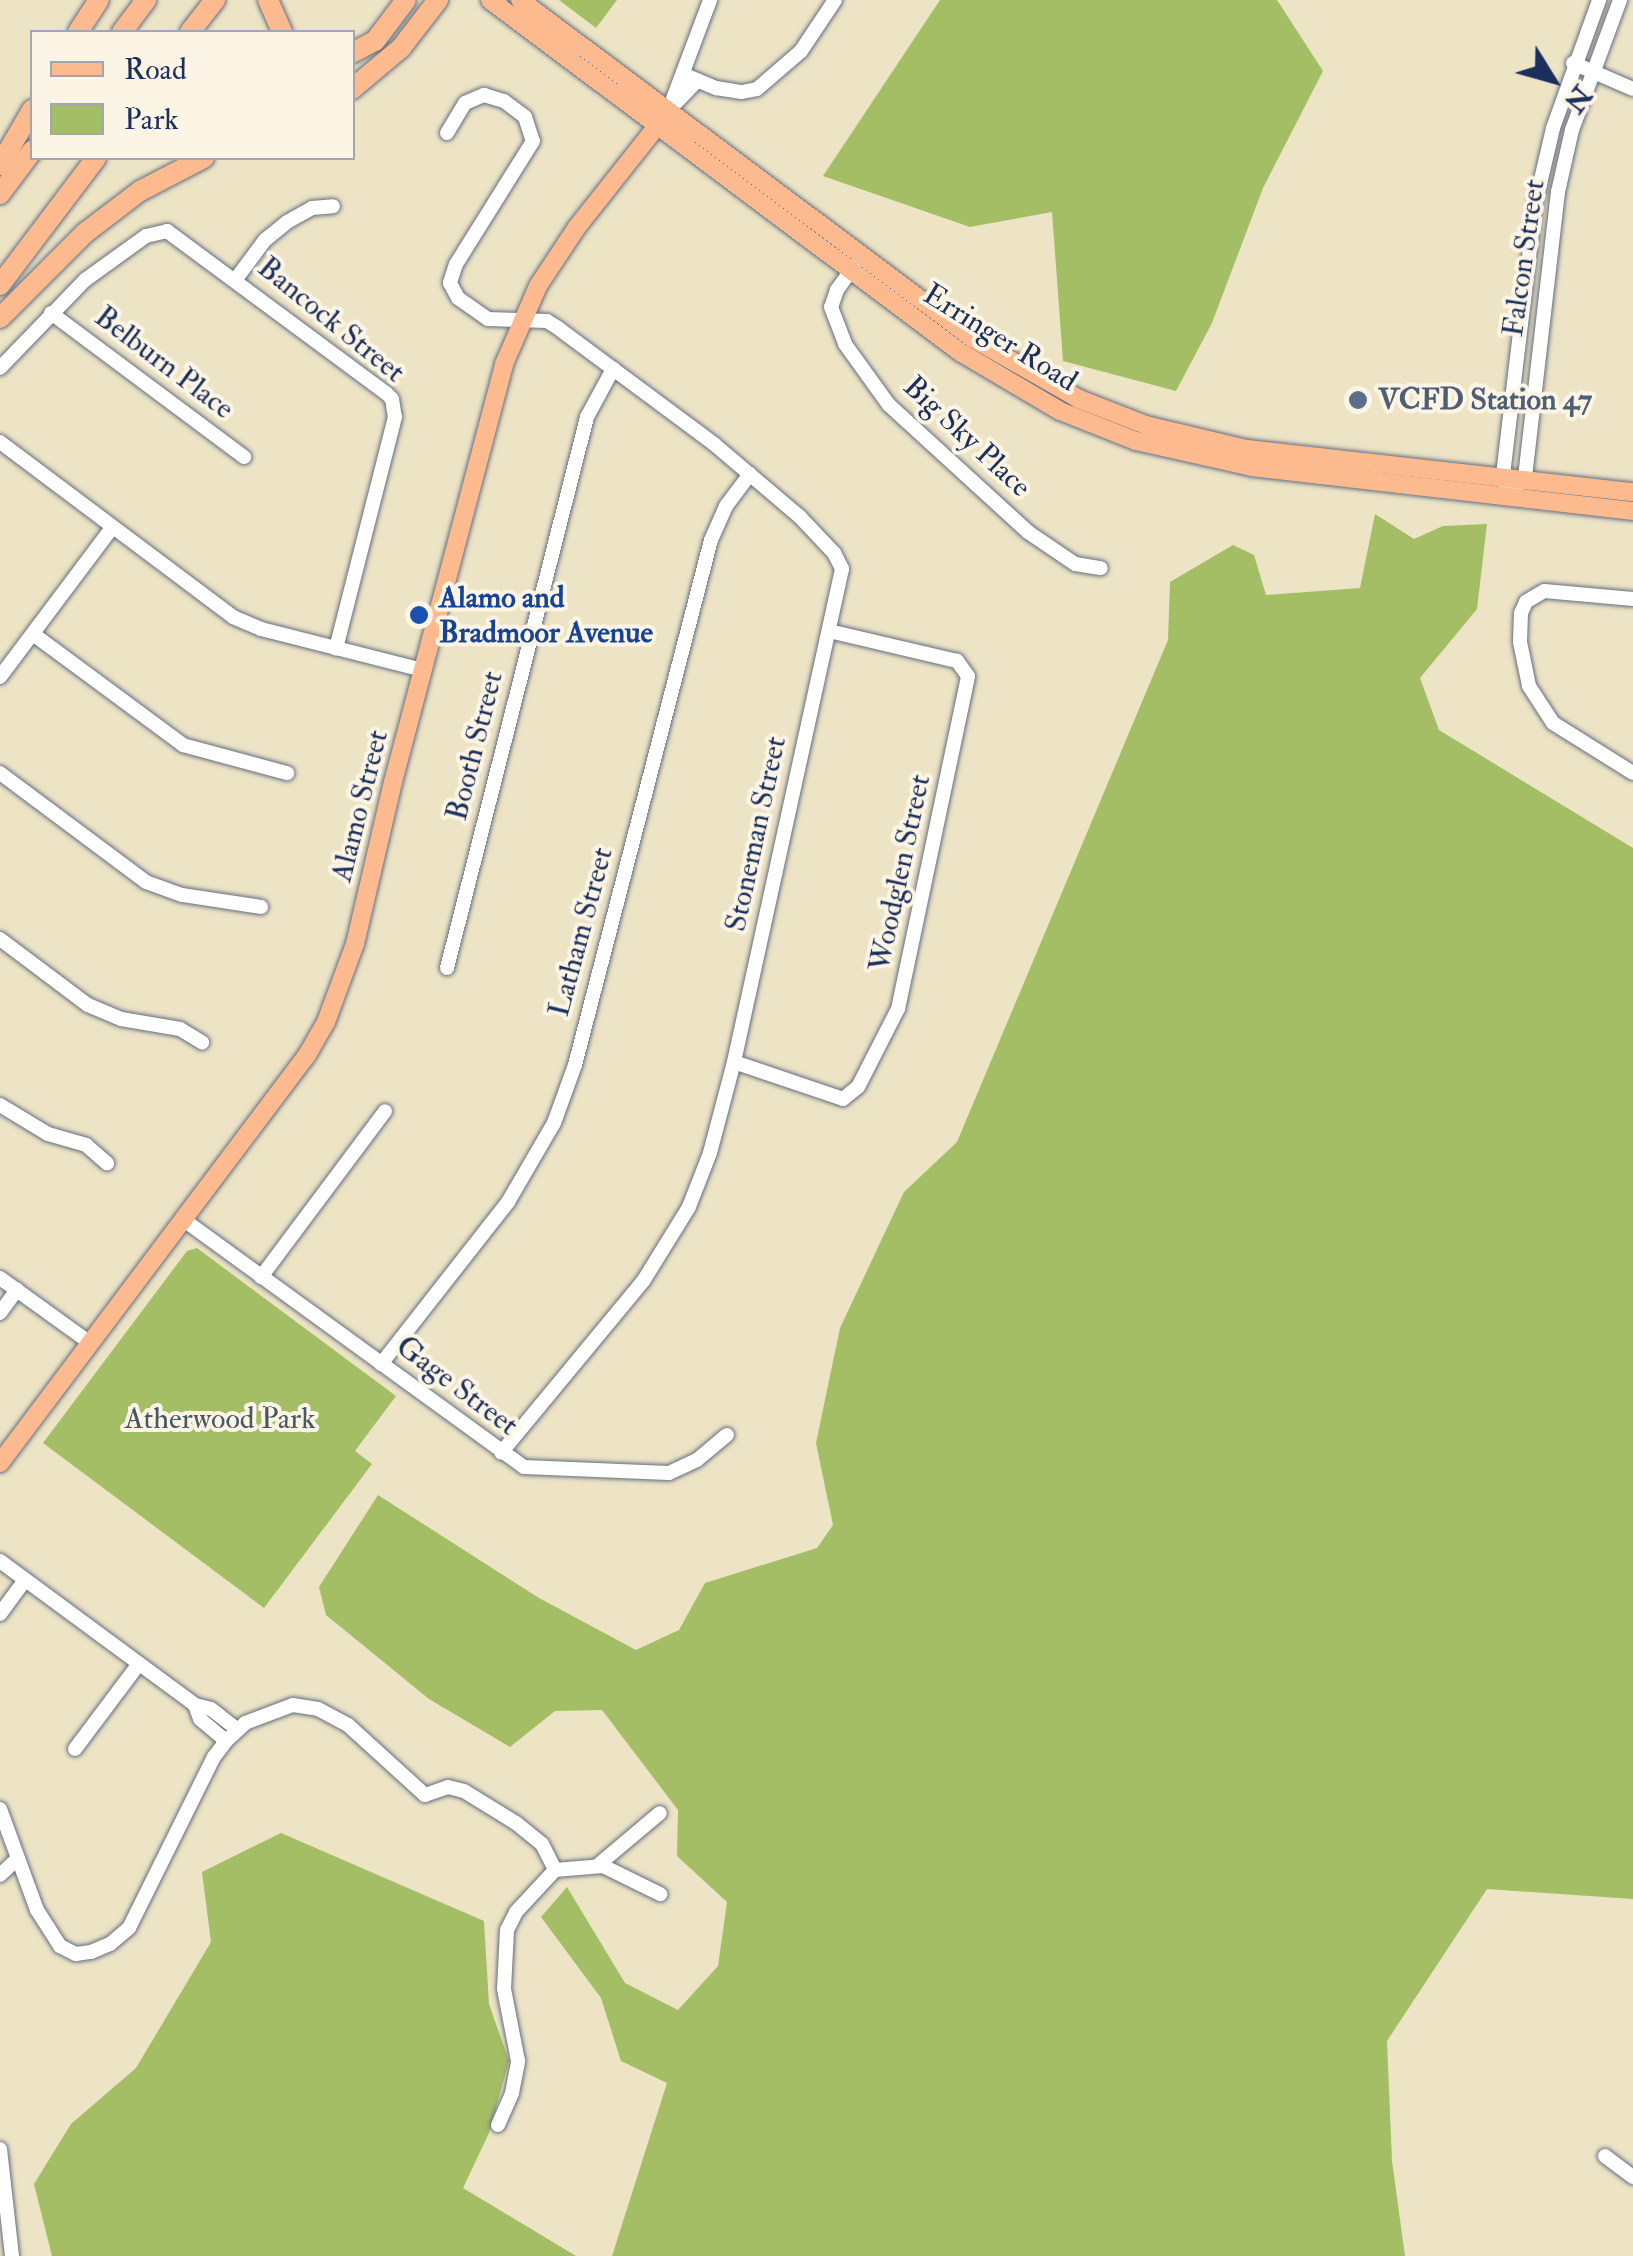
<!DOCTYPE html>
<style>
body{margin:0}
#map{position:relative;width:1633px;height:2256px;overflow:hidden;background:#ede4c5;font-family:"IM FELL Double Pica",serif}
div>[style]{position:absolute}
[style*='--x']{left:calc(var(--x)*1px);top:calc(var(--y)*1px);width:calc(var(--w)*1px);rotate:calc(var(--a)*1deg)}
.green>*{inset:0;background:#a3be64}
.roads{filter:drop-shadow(0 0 2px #646e82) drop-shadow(0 0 2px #646e82)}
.minor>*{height:14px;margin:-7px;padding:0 7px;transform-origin:7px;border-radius:7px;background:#fff}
.major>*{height:18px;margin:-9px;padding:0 9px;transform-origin:9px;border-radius:9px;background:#fcba8e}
.highway>*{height:20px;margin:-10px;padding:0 10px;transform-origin:10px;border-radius:10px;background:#fcba8e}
.dots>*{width:28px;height:28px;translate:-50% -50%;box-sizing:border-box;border:5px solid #fcf5e5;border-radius:50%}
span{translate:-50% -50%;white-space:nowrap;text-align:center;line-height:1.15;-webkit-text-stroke:8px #fcf5e5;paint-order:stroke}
.street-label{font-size:30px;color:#1b2f5e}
.service-label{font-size:30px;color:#4e5e75;font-weight:700}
.left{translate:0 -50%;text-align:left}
.transit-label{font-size:30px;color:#164399;font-weight:700}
.park-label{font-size:30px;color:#445a60}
.legend{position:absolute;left:30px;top:30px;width:325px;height:130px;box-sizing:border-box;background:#fcf5e5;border:2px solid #a2a6af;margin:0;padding:12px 18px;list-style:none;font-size:30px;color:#1b2f5e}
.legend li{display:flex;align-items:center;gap:20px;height:50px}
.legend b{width:50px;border:2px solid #a2a6af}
.north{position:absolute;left:1503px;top:30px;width:100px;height:100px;-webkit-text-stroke:8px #fcf5e5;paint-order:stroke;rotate:127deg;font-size:28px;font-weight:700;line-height:40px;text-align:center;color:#1b2f5e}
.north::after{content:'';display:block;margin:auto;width:35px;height:45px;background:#1b2f5e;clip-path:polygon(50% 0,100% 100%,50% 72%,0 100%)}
</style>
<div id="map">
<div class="green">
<div style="clip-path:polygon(559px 0,617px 0,596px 28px)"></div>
<div style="clip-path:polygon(940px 0,1277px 0,1323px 71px,1263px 188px,1212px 323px,1176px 391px,1063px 361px,1052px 212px,970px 227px,823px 176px)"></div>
<div style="clip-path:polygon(1375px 514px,1414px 539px,1443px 526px,1487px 524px,1477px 609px,1420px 678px,1439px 730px,1633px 848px,1633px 1899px,1487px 1889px,1387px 2041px,1392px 2161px,1405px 2256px,612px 2256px,667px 2083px,621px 2061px,601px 1998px,541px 1917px,567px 1887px,625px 1983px,678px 2010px,718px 1966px,727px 1902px,677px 1856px,678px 1810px,602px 1710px,555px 1711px,510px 1747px,429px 1699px,326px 1615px,319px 1587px,378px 1495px,539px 1598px,636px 1650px,679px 1630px,705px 1583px,817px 1548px,833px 1525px,816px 1443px,840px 1328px,904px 1192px,957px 1142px,1168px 640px,1170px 582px,1233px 545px,1254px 555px,1266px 595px,1360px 588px)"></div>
<div style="clip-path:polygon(197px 1248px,396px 1396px,355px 1451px,372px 1464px,264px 1608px,43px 1443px,187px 1251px)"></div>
<div style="clip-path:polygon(281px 1833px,484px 1921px,489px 2004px,509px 2061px,489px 2133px,463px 2188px,576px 2256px,52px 2256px,34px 2184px,71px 2124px,136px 2068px,211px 1942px,202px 1872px)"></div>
</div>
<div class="roads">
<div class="minor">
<div style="--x:1573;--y:63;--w:65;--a:23.4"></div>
<div style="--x:685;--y:75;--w:34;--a:23"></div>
<div style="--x:716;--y:88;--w:26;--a:9"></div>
<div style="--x:742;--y:92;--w:15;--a:-11"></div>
<div style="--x:757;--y:89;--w:58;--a:-40.8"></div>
<div style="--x:801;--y:51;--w:61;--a:-56.3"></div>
<div style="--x:669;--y:110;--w:39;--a:-46"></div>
<div style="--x:668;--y:112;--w:120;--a:-69.4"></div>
<div style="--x:447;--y:133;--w:35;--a:-59"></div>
<div style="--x:465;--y:103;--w:21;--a:-23"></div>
<div style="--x:484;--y:95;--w:21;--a:17"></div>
<div style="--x:504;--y:101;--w:26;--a:37"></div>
<div style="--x:525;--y:117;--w:25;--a:72"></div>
<div style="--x:533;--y:141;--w:145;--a:122"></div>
<div style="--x:456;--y:264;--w:20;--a:108"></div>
<div style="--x:450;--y:283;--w:17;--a:62"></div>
<div style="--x:458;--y:298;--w:37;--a:35"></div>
<div style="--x:488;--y:319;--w:59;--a:1.9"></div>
<div style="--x:547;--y:321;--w:13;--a:32"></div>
<div style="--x:558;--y:328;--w:194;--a:36.6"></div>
<div style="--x:714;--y:444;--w:113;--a:40.3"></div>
<div style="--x:800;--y:517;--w:50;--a:46.6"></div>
<div style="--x:834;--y:553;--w:18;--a:63"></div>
<div style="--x:842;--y:569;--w:505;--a:102.36"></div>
<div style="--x:734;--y:1062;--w:94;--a:104.8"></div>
<div style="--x:710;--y:1153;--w:58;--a:111.3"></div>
<div style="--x:689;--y:1207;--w:86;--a:121.7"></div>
<div style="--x:644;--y:1280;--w:224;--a:129.6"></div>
<div style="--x:855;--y:265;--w:31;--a:126"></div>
<div style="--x:837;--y:290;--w:18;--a:109"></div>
<div style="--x:831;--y:307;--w:40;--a:69"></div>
<div style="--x:845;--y:344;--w:75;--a:54.2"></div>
<div style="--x:889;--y:405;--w:188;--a:42.4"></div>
<div style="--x:1028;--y:532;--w:57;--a:34.2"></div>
<div style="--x:1075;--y:564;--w:26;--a:9"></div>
<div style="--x:236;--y:279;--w:49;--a:-53.4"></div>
<div style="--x:265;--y:240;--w:28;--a:-39"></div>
<div style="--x:287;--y:222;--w:29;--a:-29"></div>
<div style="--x:312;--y:208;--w:21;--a:-5"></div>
<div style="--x:51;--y:313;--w:241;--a:36.7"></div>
<div style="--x:0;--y:368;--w:122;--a:-46"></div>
<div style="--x:85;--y:280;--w:75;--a:-35.8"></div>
<div style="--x:146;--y:236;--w:22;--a:-13"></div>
<div style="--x:167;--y:231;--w:272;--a:36.5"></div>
<div style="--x:386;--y:393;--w:8;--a:45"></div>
<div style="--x:392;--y:399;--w:18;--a:81"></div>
<div style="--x:395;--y:417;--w:239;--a:104.3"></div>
<div style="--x:0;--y:442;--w:291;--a:36.9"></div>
<div style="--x:233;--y:617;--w:30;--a:23"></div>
<div style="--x:261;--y:629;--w:167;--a:14.2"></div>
<div style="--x:1519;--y:484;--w:9;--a:-49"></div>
<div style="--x:1525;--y:477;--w:287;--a:-83.4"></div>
<div style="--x:1558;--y:192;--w:64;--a:-77.3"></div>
<div style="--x:1572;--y:130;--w:139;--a:-69.7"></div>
<div style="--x:1509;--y:497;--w:23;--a:-105"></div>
<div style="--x:1503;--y:475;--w:272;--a:-83.2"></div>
<div style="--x:1535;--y:205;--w:79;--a:-76.8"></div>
<div style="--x:1553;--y:128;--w:136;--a:-70.2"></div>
<div style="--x:1633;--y:599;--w:89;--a:-174.9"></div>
<div style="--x:1544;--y:591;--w:21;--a:149"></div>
<div style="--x:1526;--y:602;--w:12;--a:114"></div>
<div style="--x:1521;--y:613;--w:29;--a:92"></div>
<div style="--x:1520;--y:642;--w:45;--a:78.4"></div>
<div style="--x:1529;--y:686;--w:44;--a:57"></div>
<div style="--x:1553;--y:723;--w:94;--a:32"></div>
<div style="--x:33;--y:634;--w:187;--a:36.5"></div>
<div style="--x:183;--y:745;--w:108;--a:15.1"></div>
<div style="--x:0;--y:677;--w:186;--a:-53.1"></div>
<div style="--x:0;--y:773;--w:182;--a:36.7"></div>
<div style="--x:146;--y:882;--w:38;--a:20"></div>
<div style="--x:182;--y:895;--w:80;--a:8.6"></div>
<div style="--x:0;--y:939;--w:110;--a:36.9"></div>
<div style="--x:88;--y:1005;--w:36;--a:23"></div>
<div style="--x:121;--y:1019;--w:60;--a:9.6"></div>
<div style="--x:180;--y:1029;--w:26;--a:31"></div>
<div style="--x:447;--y:968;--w:569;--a:-75.74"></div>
<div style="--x:587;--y:417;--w:55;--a:-61.6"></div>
<div style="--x:734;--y:1062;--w:115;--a:18.7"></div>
<div style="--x:843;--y:1099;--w:19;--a:-39"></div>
<div style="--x:858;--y:1087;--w:88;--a:-62.9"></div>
<div style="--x:898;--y:1009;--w:340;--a:-78.1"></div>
<div style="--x:968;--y:676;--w:19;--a:-126"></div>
<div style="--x:957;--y:661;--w:131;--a:-166.8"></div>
<div style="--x:0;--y:1105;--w:56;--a:31.1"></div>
<div style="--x:48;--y:1134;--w:40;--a:16"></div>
<div style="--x:86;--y:1145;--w:28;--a:41"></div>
<div style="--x:184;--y:1220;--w:420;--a:36"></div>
<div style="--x:524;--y:1467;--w:145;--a:2.4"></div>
<div style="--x:669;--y:1473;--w:31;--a:-25"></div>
<div style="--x:697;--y:1460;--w:39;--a:-40"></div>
<div style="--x:261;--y:1277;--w:207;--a:-53.2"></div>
<div style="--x:0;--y:1278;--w:111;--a:35.8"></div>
<div style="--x:0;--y:1313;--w:29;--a:-54"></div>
<div style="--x:381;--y:1364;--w:206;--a:-51.9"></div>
<div style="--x:508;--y:1202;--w:91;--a:-59.8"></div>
<div style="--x:554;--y:1123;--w:62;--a:-70.1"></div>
<div style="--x:575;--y:1065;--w:542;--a:-75.48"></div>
<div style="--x:711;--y:540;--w:37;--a:-66"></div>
<div style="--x:726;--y:506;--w:40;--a:-53"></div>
<div style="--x:0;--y:1561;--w:242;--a:36.4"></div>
<div style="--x:195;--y:1705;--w:15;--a:70"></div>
<div style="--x:200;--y:1719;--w:34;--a:40"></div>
<div style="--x:0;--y:1614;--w:42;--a:-53.7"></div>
<div style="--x:195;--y:1705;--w:16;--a:14"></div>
<div style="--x:211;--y:1709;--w:34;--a:38"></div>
<div style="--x:75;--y:1749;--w:105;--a:-53.1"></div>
<div style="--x:0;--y:1809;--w:108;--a:69.9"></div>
<div style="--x:37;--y:1910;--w:43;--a:57.4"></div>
<div style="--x:60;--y:1946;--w:18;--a:27"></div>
<div style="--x:76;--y:1954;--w:15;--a:-8"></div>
<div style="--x:91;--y:1952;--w:21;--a:-23"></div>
<div style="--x:110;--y:1944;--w:25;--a:-40"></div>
<div style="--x:129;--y:1928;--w:191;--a:-63.6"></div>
<div style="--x:214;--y:1757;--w:20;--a:-53"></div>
<div style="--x:226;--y:1741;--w:26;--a:-43"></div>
<div style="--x:245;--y:1723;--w:51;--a:-20.6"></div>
<div style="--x:293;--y:1705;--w:25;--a:9"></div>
<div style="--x:318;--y:1709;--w:34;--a:28"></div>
<div style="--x:348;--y:1725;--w:104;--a:42.3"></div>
<div style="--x:425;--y:1795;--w:24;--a:-19"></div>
<div style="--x:448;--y:1787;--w:16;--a:14"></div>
<div style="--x:464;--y:1791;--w:61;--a:31.6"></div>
<div style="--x:516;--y:1823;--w:33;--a:39"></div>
<div style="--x:542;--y:1844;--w:29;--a:63"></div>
<div style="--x:555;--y:1870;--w:48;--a:-4.8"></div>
<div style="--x:603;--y:1866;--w:64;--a:26.2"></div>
<div style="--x:597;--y:1866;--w:82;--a:-40.1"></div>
<div style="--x:0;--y:1875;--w:23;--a:-43"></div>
<div style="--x:498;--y:2125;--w:35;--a:-66"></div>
<div style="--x:512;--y:2093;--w:33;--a:-79"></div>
<div style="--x:518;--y:2061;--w:73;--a:-101"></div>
<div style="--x:504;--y:1989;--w:59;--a:-87.1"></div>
<div style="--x:507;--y:1930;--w:20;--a:-63"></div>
<div style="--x:516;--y:1912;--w:57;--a:-47.1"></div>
<div style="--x:0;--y:2149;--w:108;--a:83.6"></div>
<div style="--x:1605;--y:2156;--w:35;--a:37"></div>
</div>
<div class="major">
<div style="--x:490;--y:0;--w:587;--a:36.83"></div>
<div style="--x:960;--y:352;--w:116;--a:30.5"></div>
<div style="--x:1060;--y:411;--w:82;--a:21.5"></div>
<div style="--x:1136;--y:441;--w:119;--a:12.6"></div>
<div style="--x:1252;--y:467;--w:384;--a:6.6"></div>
<div style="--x:520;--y:0;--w:564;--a:36.79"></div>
<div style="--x:972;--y:338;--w:123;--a:29.7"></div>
<div style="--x:1079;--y:399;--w:72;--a:21.2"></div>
<div style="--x:1146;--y:425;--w:104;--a:13.4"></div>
<div style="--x:1247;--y:449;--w:388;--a:6.4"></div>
<div style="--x:0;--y:1463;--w:511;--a:-53.04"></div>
<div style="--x:307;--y:1055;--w:38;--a:-60"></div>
<div style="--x:326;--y:1022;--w:83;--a:-69.6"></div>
<div style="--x:355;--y:944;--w:166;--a:-76.8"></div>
<div style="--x:393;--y:782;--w:432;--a:-75.1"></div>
<div style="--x:504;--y:364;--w:85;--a:-66.4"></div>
<div style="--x:538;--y:286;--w:71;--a:-56.5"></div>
<div style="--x:577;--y:227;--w:147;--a:-51.6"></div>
</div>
<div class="highway">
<div style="--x:268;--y:0;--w:35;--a:66"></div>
<div style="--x:78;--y:32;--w:38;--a:-57"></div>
<div style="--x:122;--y:32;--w:40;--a:-53"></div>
<div style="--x:190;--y:32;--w:41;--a:-52"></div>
<div style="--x:352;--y:53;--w:26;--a:-28"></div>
<div style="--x:375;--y:41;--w:51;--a:-52.9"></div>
<div style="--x:352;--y:89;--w:64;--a:-39.9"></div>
<div style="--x:401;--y:48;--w:61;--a:-52.4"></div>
<div style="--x:0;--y:165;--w:64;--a:-59.8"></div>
<div style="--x:0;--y:194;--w:54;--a:-53.3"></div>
<div style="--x:0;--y:285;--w:159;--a:-52.9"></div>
<div style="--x:0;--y:318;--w:120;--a:-45"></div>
<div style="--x:85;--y:233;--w:69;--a:-37.4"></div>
<div style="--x:140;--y:191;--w:72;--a:-27.3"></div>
</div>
</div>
<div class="dots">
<div style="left:1358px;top:400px;background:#5c6f8a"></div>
<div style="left:419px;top:615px;background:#1a4fb4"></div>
</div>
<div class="street-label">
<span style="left:1524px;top:258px;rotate:-82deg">Falcon Street</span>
<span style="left:331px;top:320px;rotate:39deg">Bancock Street</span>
<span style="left:1000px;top:338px;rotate:32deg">Erringer Road</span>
<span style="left:164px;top:363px;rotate:37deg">Belburn Place</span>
<span style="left:967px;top:437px;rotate:43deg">Big Sky Place</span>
<span style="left:475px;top:746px;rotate:-76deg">Booth Street</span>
<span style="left:360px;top:806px;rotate:-76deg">Alamo Street</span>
<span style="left:756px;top:834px;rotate:-78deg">Stoneman Street</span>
<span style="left:900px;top:873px;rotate:-78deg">Woodglen Street</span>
<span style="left:581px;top:932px;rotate:-75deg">Latham Street</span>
<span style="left:457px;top:1386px;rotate:37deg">Gage Street</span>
</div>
<div class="service-label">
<span class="left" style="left:1378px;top:400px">VCFD Station 47</span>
</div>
<div class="transit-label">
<span class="left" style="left:439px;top:615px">Alamo and<br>Bradmoor Avenue</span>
</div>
<div class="park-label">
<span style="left:220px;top:1419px">Atherwood Park</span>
</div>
<ul class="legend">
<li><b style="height:12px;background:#fcba8e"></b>Road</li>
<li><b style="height:28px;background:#a3be64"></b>Park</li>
</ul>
<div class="north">N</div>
</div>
